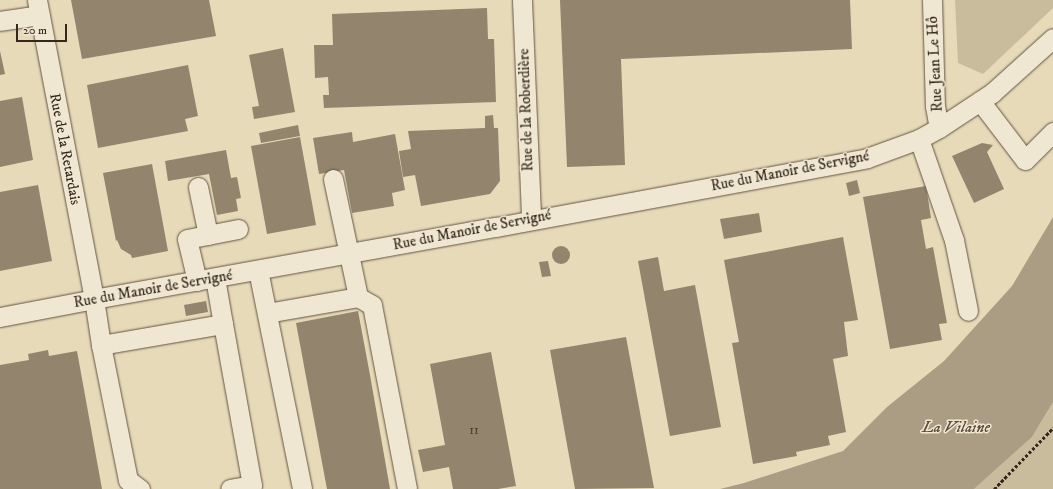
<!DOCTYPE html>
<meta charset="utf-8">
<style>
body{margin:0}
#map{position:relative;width:1053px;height:489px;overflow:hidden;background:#e7dab8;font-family:"IM FELL DW Pica",serif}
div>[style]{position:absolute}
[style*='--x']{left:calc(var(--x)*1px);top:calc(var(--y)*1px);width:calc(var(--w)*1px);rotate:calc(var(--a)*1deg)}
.green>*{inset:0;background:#c9bc9d}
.water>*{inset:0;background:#ab9d83}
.building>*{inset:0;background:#92846d}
.round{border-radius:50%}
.path>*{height:2.5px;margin-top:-1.25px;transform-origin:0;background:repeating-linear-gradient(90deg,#36271c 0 3px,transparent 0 5px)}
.roads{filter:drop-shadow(0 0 1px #625443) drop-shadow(0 0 1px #625443)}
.minor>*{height:19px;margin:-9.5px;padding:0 9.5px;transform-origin:9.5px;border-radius:9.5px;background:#efe7d1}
span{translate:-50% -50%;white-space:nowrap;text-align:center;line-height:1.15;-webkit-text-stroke:3px #efe7d1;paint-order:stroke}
.number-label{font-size:13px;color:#4d3e30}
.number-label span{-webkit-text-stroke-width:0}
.street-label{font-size:15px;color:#36271c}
.water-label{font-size:16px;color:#594a3b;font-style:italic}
.scale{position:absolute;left:16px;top:24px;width:51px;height:18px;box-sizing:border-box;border:2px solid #36271c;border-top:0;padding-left:5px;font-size:12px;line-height:14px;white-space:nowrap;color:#36271c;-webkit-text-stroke:3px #efe7d1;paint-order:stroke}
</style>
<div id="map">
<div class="green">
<div style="clip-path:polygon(955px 0,1053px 0,1053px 8px,983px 74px,958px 63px)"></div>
<div style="clip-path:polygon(1053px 402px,1053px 489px,974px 489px,1032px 437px)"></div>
</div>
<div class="water">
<div style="clip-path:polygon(1053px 217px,1053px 402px,1032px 437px,974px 489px,720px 489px,744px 483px,843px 451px,887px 407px,944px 361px,1012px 286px)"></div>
</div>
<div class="building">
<div style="clip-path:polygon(71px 0,209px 0,216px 36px,82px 59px)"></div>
<div style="clip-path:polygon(560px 0,850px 0,852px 49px,621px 59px,625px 165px,567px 167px)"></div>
<div style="clip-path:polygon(487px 8px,488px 39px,494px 39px,496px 102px,324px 108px,323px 95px,329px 95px,328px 77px,315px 78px,314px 45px,333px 45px,332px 14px)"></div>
<div style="clip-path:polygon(283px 48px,295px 112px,254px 119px,252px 107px,259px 106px,249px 55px)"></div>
<div style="clip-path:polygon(0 51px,5px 74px,0 75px)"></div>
<div style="clip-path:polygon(188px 65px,198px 116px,185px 119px,188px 131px,98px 148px,87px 85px)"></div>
<div style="clip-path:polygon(22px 97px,33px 160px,0 167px,0 101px)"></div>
<div style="clip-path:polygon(493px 115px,494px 128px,498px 128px,500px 181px,490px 194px,421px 206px,415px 175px,403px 177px,399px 151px,411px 149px,408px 131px,485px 128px,485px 116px)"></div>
<div style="clip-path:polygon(298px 125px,300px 136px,261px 143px,259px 133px)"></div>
<div style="clip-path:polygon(352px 132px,353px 142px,395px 134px,405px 190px,392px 193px,394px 206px,352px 213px,344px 170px,319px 174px,313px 138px)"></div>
<div style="clip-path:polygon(300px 137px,316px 225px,267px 234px,251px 146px)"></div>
<div style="clip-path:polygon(982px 143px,993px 145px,987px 152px,1004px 189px,974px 203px,952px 156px)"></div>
<div style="clip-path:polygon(226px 150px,231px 178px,237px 177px,241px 198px,236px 199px,238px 211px,217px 215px,209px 174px,168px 181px,165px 161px)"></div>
<div style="clip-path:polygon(152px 164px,168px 251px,132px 258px,131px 255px,121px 249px,117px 240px,116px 241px,103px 173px)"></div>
<div style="clip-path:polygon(857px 180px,860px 193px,849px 196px,846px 183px)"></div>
<div style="clip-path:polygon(38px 185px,52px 261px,0 271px,0 192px)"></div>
<div style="clip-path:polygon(926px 186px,931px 218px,921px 220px,926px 249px,933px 247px,947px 323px,939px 324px,942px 340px,890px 349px,863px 197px)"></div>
<div style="clip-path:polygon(759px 213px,762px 232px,724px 239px,720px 219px)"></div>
<div style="clip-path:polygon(843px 237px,858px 320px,844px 322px,848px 356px,833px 359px,846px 432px,828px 436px,830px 445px,796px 452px,797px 456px,753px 464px,732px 343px,739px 342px,724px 260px)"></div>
<div class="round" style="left:552px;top:246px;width:18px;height:18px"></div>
<div style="clip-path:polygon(658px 257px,664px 291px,695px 285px,721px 427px,670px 436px,638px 261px)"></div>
<div style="clip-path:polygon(548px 261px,551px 276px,542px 277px,539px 262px)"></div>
<div style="clip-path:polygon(206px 301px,208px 312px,186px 316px,184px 305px)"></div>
<div style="clip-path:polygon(358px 311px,370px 375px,390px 489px,327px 489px,296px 323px)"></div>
<div style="clip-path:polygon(626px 337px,654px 488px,575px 489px,550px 350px)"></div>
<div style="clip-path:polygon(48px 350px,49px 356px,77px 351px,102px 489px,0 489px,0 365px,29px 360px,28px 354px)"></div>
<div style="clip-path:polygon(491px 352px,516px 486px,498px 489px,453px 489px,449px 467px,423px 472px,418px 450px,445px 445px,430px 364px)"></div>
</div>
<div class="path">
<div style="--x:994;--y:489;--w:85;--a:-46"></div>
</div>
<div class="roads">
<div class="minor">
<div style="--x:37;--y:0;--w:304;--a:79.2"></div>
<div style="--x:94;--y:299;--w:47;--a:81.3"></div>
<div style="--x:101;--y:345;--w:124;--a:-9.8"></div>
<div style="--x:223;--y:324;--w:47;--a:-99.9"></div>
<div style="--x:522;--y:0;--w:219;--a:87.6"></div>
<div style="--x:932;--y:0;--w:106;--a:88.4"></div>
<div style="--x:935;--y:106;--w:22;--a:80"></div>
<div style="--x:0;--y:21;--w:40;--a:-8.5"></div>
<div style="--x:980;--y:101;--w:74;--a:52.7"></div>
<div style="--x:1025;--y:160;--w:40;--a:-45"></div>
<div style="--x:919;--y:139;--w:107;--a:70.9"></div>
<div style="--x:954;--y:240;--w:72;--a:78.8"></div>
<div style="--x:333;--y:179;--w:121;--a:78"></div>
<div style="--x:358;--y:297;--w:16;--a:30"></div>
<div style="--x:372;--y:305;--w:187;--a:79.2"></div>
<div style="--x:198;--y:187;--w:49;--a:78.2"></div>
<div style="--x:258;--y:270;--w:223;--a:78.6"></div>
<div style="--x:197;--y:281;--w:43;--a:-103.4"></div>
<div style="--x:187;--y:239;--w:52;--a:-11.1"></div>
<div style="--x:267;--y:313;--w:92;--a:-10"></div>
<div style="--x:0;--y:317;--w:96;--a:-10.8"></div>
<div style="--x:94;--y:299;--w:408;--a:-10.2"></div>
<div style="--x:496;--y:227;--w:377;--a:-10.5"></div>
<div style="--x:867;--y:158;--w:55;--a:-20.1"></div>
<div style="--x:919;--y:139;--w:23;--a:-29"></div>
<div style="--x:939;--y:128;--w:64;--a:-33.4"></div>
<div style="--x:992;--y:93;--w:82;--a:-42"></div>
<div style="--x:223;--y:324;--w:164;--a:79.8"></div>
<div style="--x:252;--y:485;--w:22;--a:170"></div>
<div style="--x:101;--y:345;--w:138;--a:78.7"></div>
<div style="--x:128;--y:480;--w:15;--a:37"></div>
</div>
</div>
<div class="number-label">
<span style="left:474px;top:430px">11</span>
</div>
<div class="street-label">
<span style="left:935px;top:64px;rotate:-93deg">Rue Jean Le Hô</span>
<span style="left:526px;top:110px;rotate:-92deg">Rue de la Roberdière</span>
<span style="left:65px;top:149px;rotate:79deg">Rue de la Retardais</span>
<span style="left:790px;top:171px;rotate:-11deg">Rue du Manoir de Servigné</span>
<span style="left:472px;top:230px;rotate:-11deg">Rue du Manoir de Servigné</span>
<span style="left:153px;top:289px;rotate:-10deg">Rue du Manoir de Servigné</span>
</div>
<div class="water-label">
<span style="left:956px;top:427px">La Vilaine</span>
</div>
<div class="scale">20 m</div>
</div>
